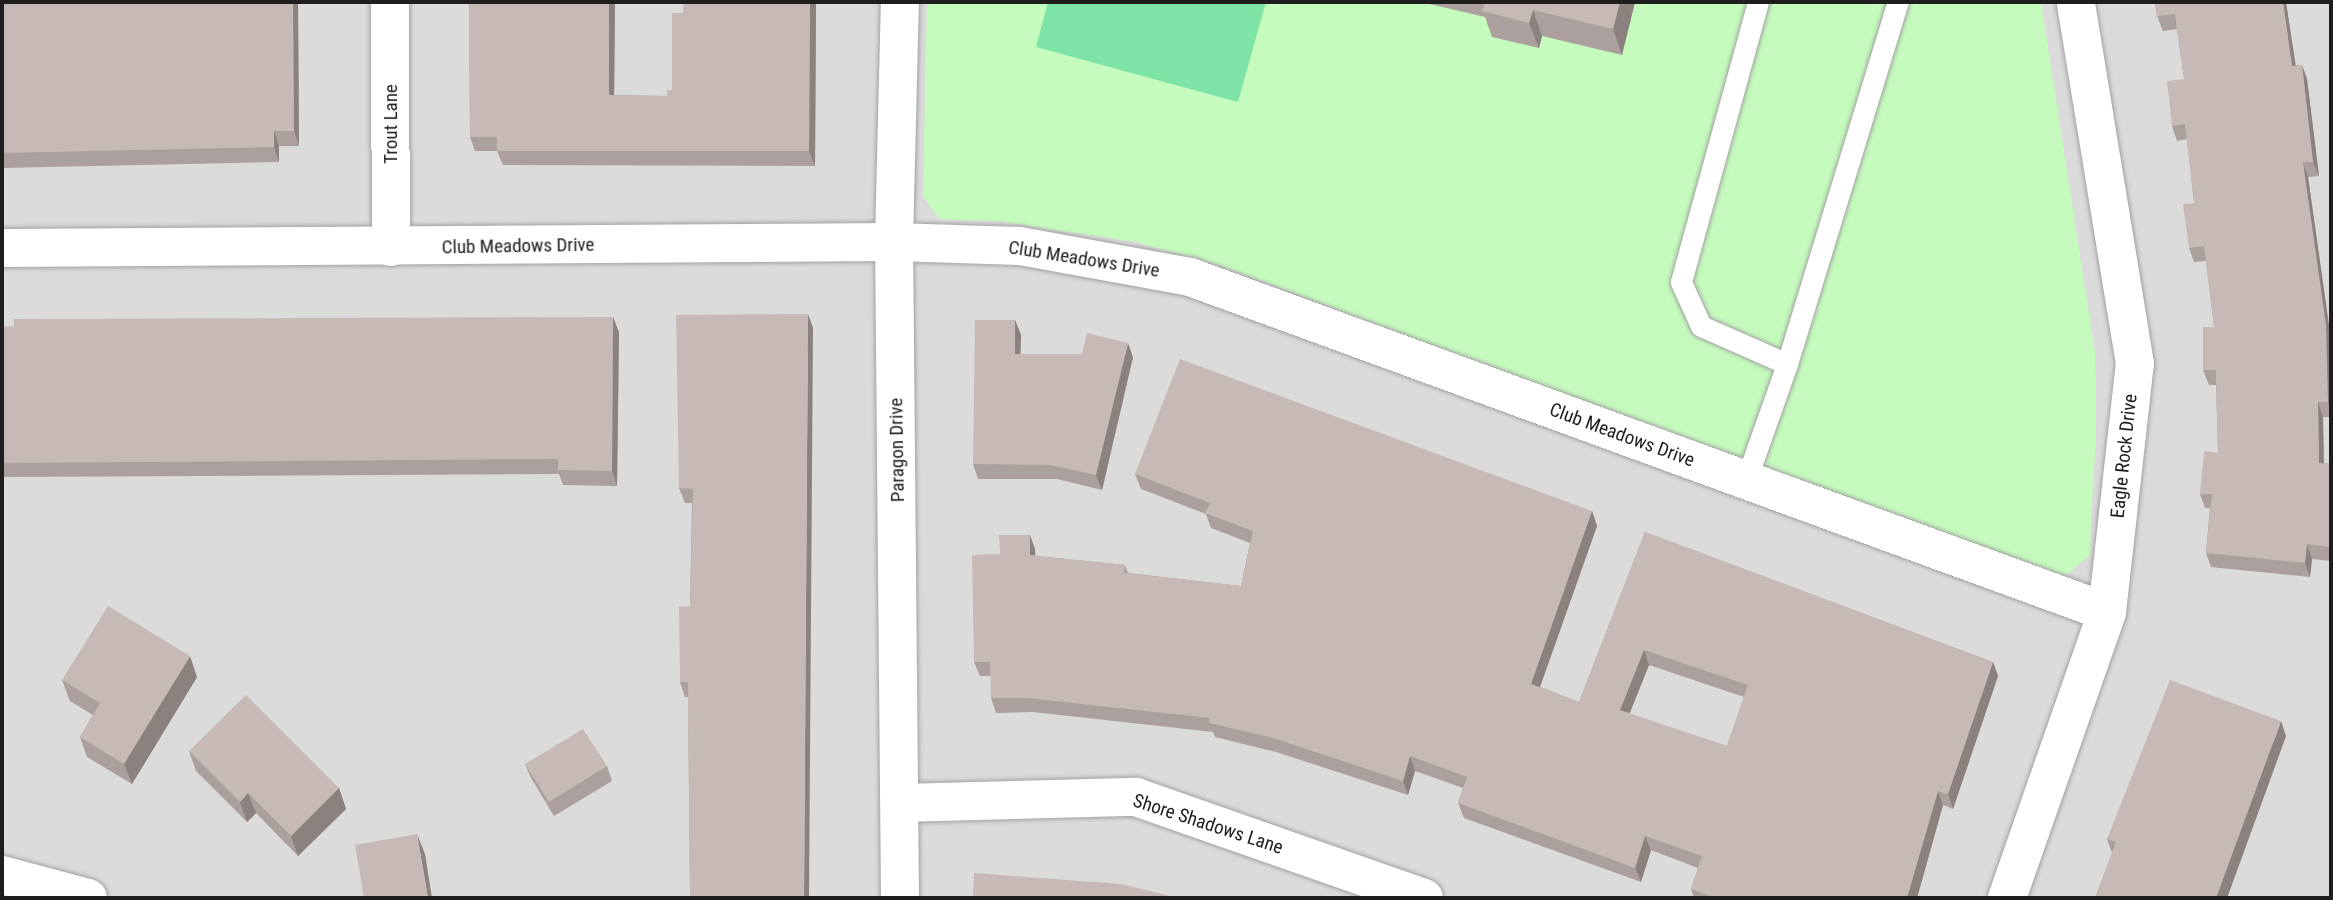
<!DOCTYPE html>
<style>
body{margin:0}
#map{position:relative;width:2333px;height:900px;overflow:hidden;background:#efe9e3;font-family:"Roboto Condensed",sans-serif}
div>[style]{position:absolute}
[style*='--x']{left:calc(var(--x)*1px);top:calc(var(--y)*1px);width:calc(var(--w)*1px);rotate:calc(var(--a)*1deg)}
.residential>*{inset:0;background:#dcdbdb}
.park>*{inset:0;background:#c5fcbd}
.pitch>*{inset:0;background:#7de3a7}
.roads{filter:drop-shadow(0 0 2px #a2a2a2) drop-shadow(0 0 2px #a2a2a2)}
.service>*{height:21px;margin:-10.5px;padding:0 10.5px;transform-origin:10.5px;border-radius:10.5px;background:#fff}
.minor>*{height:38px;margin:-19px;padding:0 19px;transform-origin:19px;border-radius:19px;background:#fff}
.wall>*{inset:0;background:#aba09d}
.shaded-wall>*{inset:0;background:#8b827f}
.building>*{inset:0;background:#c7bab6}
span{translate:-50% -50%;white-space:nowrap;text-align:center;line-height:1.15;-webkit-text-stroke:7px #fff;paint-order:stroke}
.street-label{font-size:19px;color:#1e1e1e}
.frame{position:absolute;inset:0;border:4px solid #1e1e1e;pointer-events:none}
</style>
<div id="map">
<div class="residential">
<div style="clip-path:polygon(2px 2px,2331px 2px,2331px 898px,2px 898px)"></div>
</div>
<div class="park">
<div style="clip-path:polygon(927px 2px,2041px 2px,2095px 353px,2096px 434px,2089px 556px,2067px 574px,2040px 576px,1220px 265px,1135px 242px,998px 221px,939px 219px,923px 196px)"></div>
</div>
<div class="pitch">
<div style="clip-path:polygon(1048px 2px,1266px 2px,1238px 102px,1036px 47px)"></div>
</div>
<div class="roads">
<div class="service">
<div style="--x:1758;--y:2;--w:290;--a:105.4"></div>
<div style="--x:1681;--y:282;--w:48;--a:65.6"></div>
<div style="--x:1701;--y:326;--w:94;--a:23.8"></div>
<div style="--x:1746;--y:480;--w:123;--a:-70.5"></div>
<div style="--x:1787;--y:364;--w:379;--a:-73"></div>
</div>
<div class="minor">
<div style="--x:390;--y:2;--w:245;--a:89.8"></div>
<div style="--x:2;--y:248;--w:892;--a:-0.39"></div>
<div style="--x:894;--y:242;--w:126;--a:1.8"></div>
<div style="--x:1020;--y:246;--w:173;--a:10.3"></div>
<div style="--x:1190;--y:277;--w:976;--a:20.07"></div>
<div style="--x:901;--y:803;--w:235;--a:-1.5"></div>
<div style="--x:1136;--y:797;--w:305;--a:19.3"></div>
<div style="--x:2;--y:875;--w:89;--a:15"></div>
<div style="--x:900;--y:898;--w:656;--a:-90.52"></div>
<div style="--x:894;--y:242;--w:240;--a:-88.6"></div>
<div style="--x:2007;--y:898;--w:303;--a:-70.7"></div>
<div style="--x:2107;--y:612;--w:250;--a:-83.6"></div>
<div style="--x:2135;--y:364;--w:367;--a:-99.3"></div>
</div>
</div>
<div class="wall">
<div style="clip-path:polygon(2px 2px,298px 2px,299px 146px,279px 146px,279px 162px,2px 168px)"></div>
<div style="clip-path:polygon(469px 2px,615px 2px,614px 95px,667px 96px,672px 90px,683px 13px,816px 2px,815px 166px,503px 165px,497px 151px,475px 151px,470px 137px)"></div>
<div style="clip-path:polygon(1421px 2px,1635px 2px,1622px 55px,1542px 36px,1539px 48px,1492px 37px,1485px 17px)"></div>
<div style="clip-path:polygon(2155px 2px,2286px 2px,2295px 65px,2302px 65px,2307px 79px,2319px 176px,2308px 177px,2331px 342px,2331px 417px,2323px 417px,2324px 463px,2331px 464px,2331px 561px,2312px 559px,2310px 577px,2211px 567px,2206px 553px,2210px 508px,2205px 508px,2200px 494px,2218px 453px,2216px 385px,2209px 385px,2203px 370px,2214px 327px,2206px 261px,2194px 262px,2189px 248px,2194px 203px,2187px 139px,2177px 141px,2172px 126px,2184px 79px,2177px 29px,2163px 31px,2157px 16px)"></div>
<div style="clip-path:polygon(1015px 320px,1021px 335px,1020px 354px,1133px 357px,1102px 490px,1057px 479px,978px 479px,973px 464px)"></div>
<div style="clip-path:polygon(2px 327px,619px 332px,617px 486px,563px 485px,559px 474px,2px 477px)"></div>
<div style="clip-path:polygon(813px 328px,690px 896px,688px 697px,685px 697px,680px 682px,690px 606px,692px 503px,685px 503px,679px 488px)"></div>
<div style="clip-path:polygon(evenodd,1135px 474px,1592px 511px,1597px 526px,1540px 687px,1579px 702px,1645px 532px,1993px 662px,1998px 676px,1953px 809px,1943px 805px,1917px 898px,1694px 898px,1691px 889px,1698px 868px,1651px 850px,1641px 882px,1464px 818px,1458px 803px,1463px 788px,1415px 771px,1408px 795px,1276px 752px,1215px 737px,1213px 732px,1033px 712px,996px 713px,991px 698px,991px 676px,980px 676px,974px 662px,1000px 554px,1035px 549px,1035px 556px,1125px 565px,1128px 573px,1241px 586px,1250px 543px,1211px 528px,1206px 514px,1141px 489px,1135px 474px,1649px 665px,1744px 697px,1727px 746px,1629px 714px,1649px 665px)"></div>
<div style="clip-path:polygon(197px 677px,132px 784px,87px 757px,80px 737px,93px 715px,70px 701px,62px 680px)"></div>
<div style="clip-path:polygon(2286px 736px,2227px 898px,2095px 898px,2112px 853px,2107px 839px)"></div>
<div style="clip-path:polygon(189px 751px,339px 788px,346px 809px,298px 856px,256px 813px,247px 822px,196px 771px)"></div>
<div style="clip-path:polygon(525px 764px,607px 766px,612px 781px,554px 816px,531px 778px)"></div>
</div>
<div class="shaded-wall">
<div style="clip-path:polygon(293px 2px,298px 2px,299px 146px,294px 131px)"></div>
<div style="clip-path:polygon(609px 2px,615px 2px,614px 109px,609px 95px)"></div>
<div style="clip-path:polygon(810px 2px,816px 2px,815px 166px,809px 151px)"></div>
<div style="clip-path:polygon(1620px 2px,1635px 2px,1622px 55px,1613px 29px)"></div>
<div style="clip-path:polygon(2283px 2px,2286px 2px,2298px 80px,2292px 66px)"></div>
<div style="clip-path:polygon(1533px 10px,1542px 36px,1539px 48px,1529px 23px)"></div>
<div style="clip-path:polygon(2302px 65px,2307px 79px,2319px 176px,2313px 162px)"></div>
<div style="clip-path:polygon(274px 131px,279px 146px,279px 162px,274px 147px)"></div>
<div style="clip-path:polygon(2303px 162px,2308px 177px,2331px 339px,2331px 413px,2328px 402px)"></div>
<div style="clip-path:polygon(808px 314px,813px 328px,809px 898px,804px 898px)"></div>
<div style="clip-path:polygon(613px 317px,619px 332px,617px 486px,612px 471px)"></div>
<div style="clip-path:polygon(1015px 320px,1021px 335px,1020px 369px,1015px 354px)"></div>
<div style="clip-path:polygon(1128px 343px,1133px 357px,1102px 490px,1096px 475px)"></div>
<div style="clip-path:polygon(2318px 402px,2323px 417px,2324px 477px,2319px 463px)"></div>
<div style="clip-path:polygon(1592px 511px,1597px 526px,1536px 698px,1531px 684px)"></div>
<div style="clip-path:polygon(1030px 535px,1035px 549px,1036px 570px,1030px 555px)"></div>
<div style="clip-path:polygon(2307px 544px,2312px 559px,2310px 577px,2305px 563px)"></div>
<div style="clip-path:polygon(1644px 650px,1649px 665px,1625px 725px,1620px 710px)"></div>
<div style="clip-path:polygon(190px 656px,197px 677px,132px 784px,124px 764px)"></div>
<div style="clip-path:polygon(1993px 662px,1998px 676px,1953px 809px,1948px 794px)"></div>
<div style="clip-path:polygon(2281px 721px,2286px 736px,2227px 898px,2216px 898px)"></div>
<div style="clip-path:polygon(1410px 756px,1415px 771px,1408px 795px,1403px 781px)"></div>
<div style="clip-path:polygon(339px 788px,346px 809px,298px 856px,291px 836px)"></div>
<div style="clip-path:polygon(1938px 791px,1943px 805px,1917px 898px,1907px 898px)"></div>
<div style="clip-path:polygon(248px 793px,256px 813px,247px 822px,240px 802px)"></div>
<div style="clip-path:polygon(417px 834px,425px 854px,432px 898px,428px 898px)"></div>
<div style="clip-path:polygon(1645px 836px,1651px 850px,1641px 882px,1635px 868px)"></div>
</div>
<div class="building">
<div style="clip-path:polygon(2px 2px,293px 2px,294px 131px,274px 131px,274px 147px,2px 153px)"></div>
<div style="clip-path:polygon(469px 2px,609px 2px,609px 95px,667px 96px,667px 90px,672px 90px,672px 13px,683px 13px,683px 2px,810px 2px,809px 151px,497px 151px,497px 137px,470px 137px)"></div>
<div style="clip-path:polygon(1485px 2px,1620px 2px,1613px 29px,1533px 10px,1529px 23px,1482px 11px)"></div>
<div style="clip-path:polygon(2155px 2px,2283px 2px,2292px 66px,2302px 65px,2313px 162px,2303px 162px,2326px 325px,2328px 402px,2318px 402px,2319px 463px,2331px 464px,2331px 532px,2330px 547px,2307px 544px,2305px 563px,2206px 553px,2212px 494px,2200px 494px,2204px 451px,2218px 453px,2216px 370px,2203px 370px,2203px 327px,2214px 327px,2204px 246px,2189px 248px,2183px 204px,2194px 203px,2185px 124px,2172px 126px,2167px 81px,2184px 79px,2175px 14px,2157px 16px)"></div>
<div style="clip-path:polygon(808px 314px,804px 898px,675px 898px,675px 896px,690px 896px,688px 682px,680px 682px,679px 607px,690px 606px,693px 489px,679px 488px,676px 315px)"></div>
<div style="clip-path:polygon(613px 317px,612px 471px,558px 470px,558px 459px,2px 463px,2px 327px,14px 326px,14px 319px)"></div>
<div style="clip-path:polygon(975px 320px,1015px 320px,1015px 354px,1082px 354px,1087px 333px,1128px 343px,1096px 475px,1051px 465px,973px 464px)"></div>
<div style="clip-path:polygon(evenodd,1180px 359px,1592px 511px,1531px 684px,1579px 702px,1645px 532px,1993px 662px,1948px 794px,1938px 791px,1907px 898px,1715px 898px,1691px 889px,1702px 856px,1645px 836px,1635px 868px,1458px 803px,1467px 777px,1410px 756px,1403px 781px,1270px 737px,1209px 723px,1210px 718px,1028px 698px,991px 698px,990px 662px,974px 662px,972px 555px,1000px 554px,999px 535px,1030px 535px,1030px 555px,1125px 565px,1124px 573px,1241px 586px,1253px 531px,1205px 513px,1210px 503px,1135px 474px,1180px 359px,1644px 650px,1748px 685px,1727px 746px,1620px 710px,1644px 650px)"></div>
<div style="clip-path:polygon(108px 606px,190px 656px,124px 764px,80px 737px,100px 703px,62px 680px)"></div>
<div style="clip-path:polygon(2170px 680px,2281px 721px,2216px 898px,2095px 898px,2116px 842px,2107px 839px)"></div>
<div style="clip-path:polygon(246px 695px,339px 788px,291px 836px,248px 793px,240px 802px,189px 751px)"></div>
<div style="clip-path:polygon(583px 729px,607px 766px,549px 802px,525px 764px)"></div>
<div style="clip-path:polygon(417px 834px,428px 898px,364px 898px,355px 845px)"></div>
<div style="clip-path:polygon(974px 873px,1121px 884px,1178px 898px,973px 898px)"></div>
</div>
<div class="street-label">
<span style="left:391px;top:124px;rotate:-90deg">Trout Lane</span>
<span style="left:518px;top:246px;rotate:-1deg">Club Meadows Drive</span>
<span style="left:1084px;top:259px;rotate:9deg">Club Meadows Drive</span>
<span style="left:1622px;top:435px;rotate:20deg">Club Meadows Drive</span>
<span style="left:897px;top:450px;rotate:-91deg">Paragon Drive</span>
<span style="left:2124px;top:456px;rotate:-84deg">Eagle Rock Drive</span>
<span style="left:1208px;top:824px;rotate:18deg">Shore Shadows Lane</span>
</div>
<div class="frame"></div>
</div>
